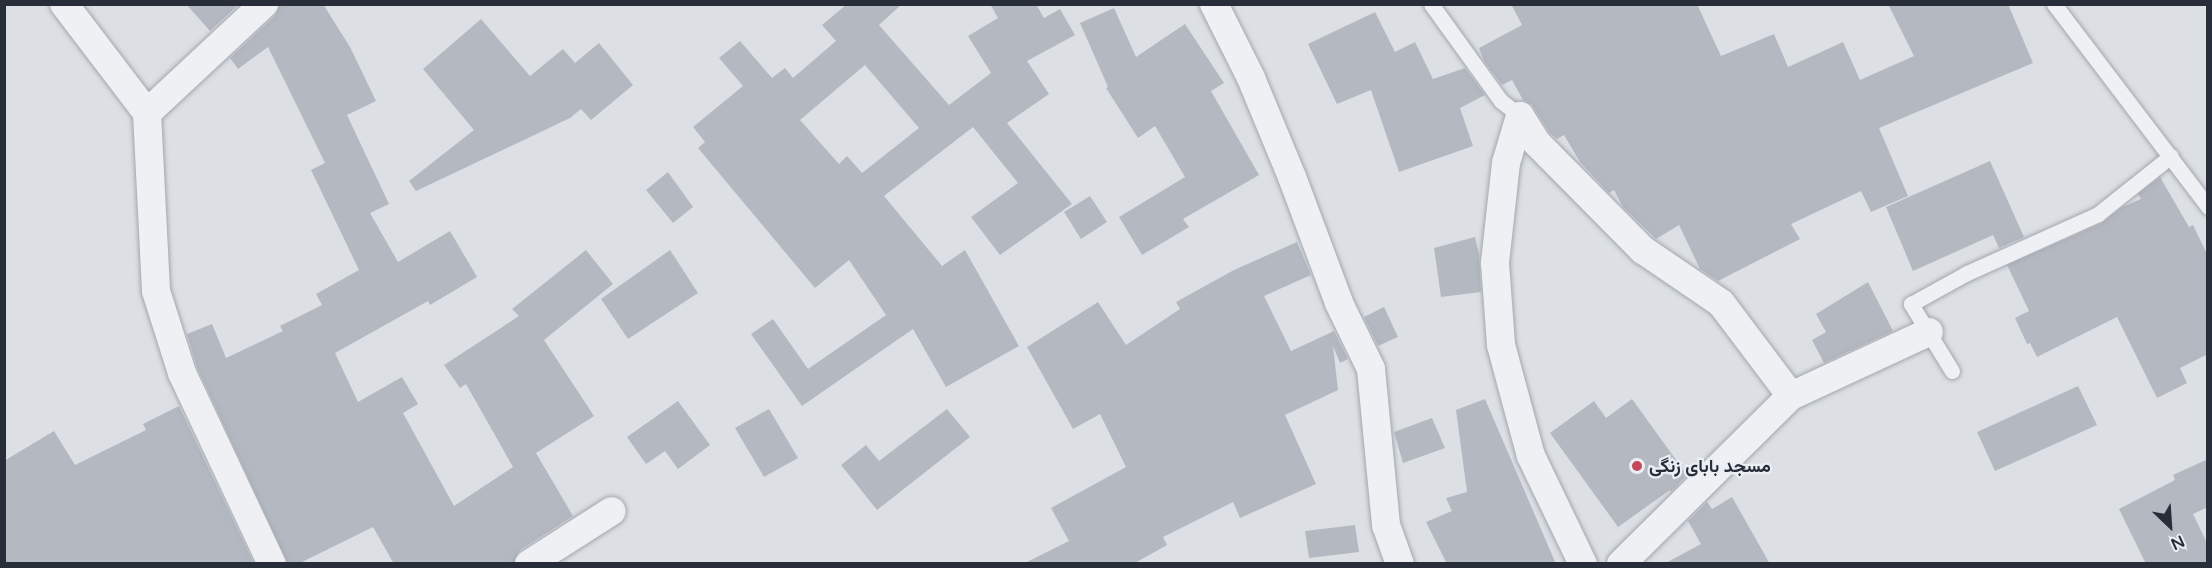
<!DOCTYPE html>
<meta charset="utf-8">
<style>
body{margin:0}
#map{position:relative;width:2212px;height:568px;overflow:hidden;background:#dce0e5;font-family:"Varela Round",Vazirmatn,sans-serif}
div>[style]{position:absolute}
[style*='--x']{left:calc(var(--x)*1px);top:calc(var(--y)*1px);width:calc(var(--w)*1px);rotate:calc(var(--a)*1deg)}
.building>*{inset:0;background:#b4b9c1}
.roads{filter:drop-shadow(0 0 2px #a2a7ae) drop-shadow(0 0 2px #a2a7ae)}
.lane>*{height:15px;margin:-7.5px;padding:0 7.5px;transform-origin:7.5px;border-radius:7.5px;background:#eef0f4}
.street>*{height:28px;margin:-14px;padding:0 14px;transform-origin:14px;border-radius:14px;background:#eef0f4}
.dots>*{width:16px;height:16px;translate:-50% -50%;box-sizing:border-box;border:3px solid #ebeef3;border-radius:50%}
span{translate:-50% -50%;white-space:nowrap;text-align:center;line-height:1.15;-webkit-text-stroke:4.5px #ebeef3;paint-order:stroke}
.poi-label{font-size:18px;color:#272e3a;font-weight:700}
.left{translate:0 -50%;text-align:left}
.frame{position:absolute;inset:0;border:6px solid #272e3a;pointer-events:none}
.north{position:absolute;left:2140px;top:496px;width:60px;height:60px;-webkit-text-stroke:4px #ebeef3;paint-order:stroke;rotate:155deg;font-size:16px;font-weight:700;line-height:24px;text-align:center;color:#272e3a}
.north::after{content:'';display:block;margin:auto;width:21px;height:27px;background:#272e3a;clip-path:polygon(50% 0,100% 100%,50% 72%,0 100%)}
</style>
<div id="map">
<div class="building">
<div style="clip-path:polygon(186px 4px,239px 4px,210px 31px)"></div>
<div style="clip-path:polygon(280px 4px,323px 4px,350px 47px,376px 101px,347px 115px,389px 204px,370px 213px,398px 262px,450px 231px,477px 277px,430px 305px,428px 301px,335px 353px,358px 402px,402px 377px,418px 404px,403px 413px,454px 506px,513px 467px,466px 384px,460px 388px,444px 365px,519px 316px,512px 309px,586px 250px,613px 284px,544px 340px,594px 416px,536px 453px,573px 516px,520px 550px,513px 564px,394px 564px,373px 527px,298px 564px,288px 564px,197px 367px,187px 334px,212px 324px,226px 358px,283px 331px,280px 326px,322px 305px,316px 294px,359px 270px,311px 170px,325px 163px,268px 47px,238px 69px,230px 58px,275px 16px)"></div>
<div style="clip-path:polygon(evenodd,847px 4px,902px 4px,879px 25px,949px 105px,991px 73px,968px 36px,998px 18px,990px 4px,1036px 4px,1044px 18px,1060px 9px,1075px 35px,1027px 61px,1049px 94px,1007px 123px,1072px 204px,1000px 255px,971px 217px,1018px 183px,973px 127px,884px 196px,942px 266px,965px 250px,1019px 346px,946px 387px,913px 329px,802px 406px,751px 334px,773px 319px,808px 369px,886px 315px,849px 260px,815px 288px,698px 148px,705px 142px,693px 127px,743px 86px,719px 58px,740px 41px,772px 78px,785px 68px,793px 78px,836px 41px,822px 25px,847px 4px,865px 65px,919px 128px,862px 173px,847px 156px,839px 164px,800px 120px,865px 65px)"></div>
<div style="clip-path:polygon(1511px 4px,1697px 4px,1721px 56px,1774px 34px,1788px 67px,1843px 42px,1860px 80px,1914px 56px,1888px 4px,2008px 4px,2033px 63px,1879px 128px,1908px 196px,1871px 212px,1861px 191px,1791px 224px,1800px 239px,1718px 281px,1700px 269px,1679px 225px,1656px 239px,1654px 237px,1623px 207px,1614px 190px,1609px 193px,1580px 162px,1564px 135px,1557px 139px,1550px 133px,1532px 105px,1523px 100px,1512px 80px,1502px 85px,1484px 61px,1479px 48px,1522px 25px)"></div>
<div style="clip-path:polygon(1114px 8px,1136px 57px,1185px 24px,1224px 83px,1211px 91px,1259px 175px,1183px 219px,1189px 227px,1142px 255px,1119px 217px,1185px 177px,1155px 126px,1138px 138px,1106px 88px,1108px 87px,1080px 23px)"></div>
<div style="clip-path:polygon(1375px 12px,1395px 52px,1415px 42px,1433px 79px,1465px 68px,1485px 95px,1460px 108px,1473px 146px,1399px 172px,1371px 90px,1337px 104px,1308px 44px)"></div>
<div style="clip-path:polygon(481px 19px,530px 76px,563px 49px,575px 63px,599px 43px,633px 85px,591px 120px,581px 109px,570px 118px,416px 191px,409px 181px,474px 130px,423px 69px)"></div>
<div style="clip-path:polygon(1990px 161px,2024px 237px,1999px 248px,1993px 235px,1913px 271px,1886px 207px)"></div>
<div style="clip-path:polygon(668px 172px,693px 207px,673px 223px,646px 190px)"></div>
<div style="clip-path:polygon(2160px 177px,2189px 227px,2193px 225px,2208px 256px,2208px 354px,2180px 368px,2187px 383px,2157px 398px,2117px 317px,2037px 357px,2030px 343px,2027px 344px,2015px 318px,2029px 311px,2007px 265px,2102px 223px,2122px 207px,2141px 199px,2138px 194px)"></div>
<div style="clip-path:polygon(1090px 196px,1107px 222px,1081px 239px,1064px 212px)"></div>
<div style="clip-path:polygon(1475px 237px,1479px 254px,1481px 292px,1441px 297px,1434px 248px)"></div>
<div style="clip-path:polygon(1297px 242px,1311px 275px,1264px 296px,1291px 351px,1334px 331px,1348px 359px,1340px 363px,1333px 346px,1338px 390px,1285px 415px,1316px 484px,1240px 518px,1233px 502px,1163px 537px,1167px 545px,1133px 564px,1023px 564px,1069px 541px,1051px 508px,1126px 467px,1100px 414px,1073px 429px,1027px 347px,1098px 302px,1126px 345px,1180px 309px,1176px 302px,1234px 270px)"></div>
<div style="clip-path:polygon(670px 250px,698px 293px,628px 339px,601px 299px)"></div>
<div style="clip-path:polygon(1868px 282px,1893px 331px,1824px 363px,1812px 340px,1826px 332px,1816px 314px)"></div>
<div style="clip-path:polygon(1384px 307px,1398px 337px,1378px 346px,1364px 317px)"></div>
<div style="clip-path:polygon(2078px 386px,2097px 425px,1995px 471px,1977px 432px)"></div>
<div style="clip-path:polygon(1485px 399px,1556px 564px,1447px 564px,1426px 522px,1452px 511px,1446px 498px,1467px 492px,1456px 410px)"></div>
<div style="clip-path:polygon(1632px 399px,1687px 475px,1671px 492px,1670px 490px,1618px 527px,1550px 433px,1594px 401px,1606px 418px)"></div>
<div style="clip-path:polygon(678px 401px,710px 445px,678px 469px,665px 451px,646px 464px,627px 437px)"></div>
<div style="clip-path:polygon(179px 406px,254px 564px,4px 564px,4px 461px,54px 431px,75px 465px,146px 430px,143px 424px)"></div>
<div style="clip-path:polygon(769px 409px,798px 458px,764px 477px,735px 428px)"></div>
<div style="clip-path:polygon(947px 409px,970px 437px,877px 510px,841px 465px,866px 445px,879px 461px)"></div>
<div style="clip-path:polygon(1432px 418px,1445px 448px,1403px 463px,1394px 432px)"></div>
<div style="clip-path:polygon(2208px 459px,2208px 507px,2193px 514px,2208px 545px,2208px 564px,2146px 564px,2119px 509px,2175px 480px,2173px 475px)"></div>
<div style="clip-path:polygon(1732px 497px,1770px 564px,1664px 564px,1701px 544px,1688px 521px,1707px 502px,1712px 509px)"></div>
<div style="clip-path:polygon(1355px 525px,1359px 552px,1309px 558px,1305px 531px)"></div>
</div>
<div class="roads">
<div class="lane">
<div style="--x:1431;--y:4;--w:120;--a:54.2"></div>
<div style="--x:1501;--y:101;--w:24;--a:38"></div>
<div style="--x:2054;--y:4;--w:255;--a:52.8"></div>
<div style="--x:1952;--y:371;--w:79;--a:-121.5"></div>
<div style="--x:1911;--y:304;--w:64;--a:-29"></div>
<div style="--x:1967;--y:273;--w:144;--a:-24.2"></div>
<div style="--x:2098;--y:214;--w:93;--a:-38.5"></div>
</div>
<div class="street">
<div style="--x:64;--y:4;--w:137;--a:52.7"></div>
<div style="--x:147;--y:113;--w:178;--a:87.1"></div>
<div style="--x:156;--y:291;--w:86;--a:72.4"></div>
<div style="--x:182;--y:373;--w:211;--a:64.8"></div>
<div style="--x:1214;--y:4;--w:83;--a:63.4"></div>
<div style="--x:1251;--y:78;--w:107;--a:67.5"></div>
<div style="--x:1292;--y:177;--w:134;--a:69.5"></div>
<div style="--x:1339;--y:303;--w:73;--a:64.1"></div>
<div style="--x:1371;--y:369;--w:157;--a:84.5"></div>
<div style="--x:1386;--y:525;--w:41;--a:70.3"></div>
<div style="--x:147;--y:113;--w:160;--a:-43"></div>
<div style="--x:1520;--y:116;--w:49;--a:106.6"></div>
<div style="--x:1506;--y:163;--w:101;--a:96.3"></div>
<div style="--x:1495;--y:263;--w:82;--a:85.8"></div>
<div style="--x:1501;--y:345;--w:115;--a:74.9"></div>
<div style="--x:1531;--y:456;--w:120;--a:64.3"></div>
<div style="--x:1520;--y:116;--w:32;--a:58"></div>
<div style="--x:1537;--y:143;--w:151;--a:45.3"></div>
<div style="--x:1643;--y:250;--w:94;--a:34.2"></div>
<div style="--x:1721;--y:303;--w:116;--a:53"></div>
<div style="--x:529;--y:564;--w:98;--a:-32.6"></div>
<div style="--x:1621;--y:564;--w:239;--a:-44.7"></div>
<div style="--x:1791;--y:396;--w:152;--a:-24.9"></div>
</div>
</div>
<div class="dots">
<div style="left:1637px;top:466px;background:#c3485d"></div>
</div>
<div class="poi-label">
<span class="left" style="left:1649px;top:466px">مسجد بابای زنگی</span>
</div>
<div class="frame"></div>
<div class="north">N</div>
</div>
